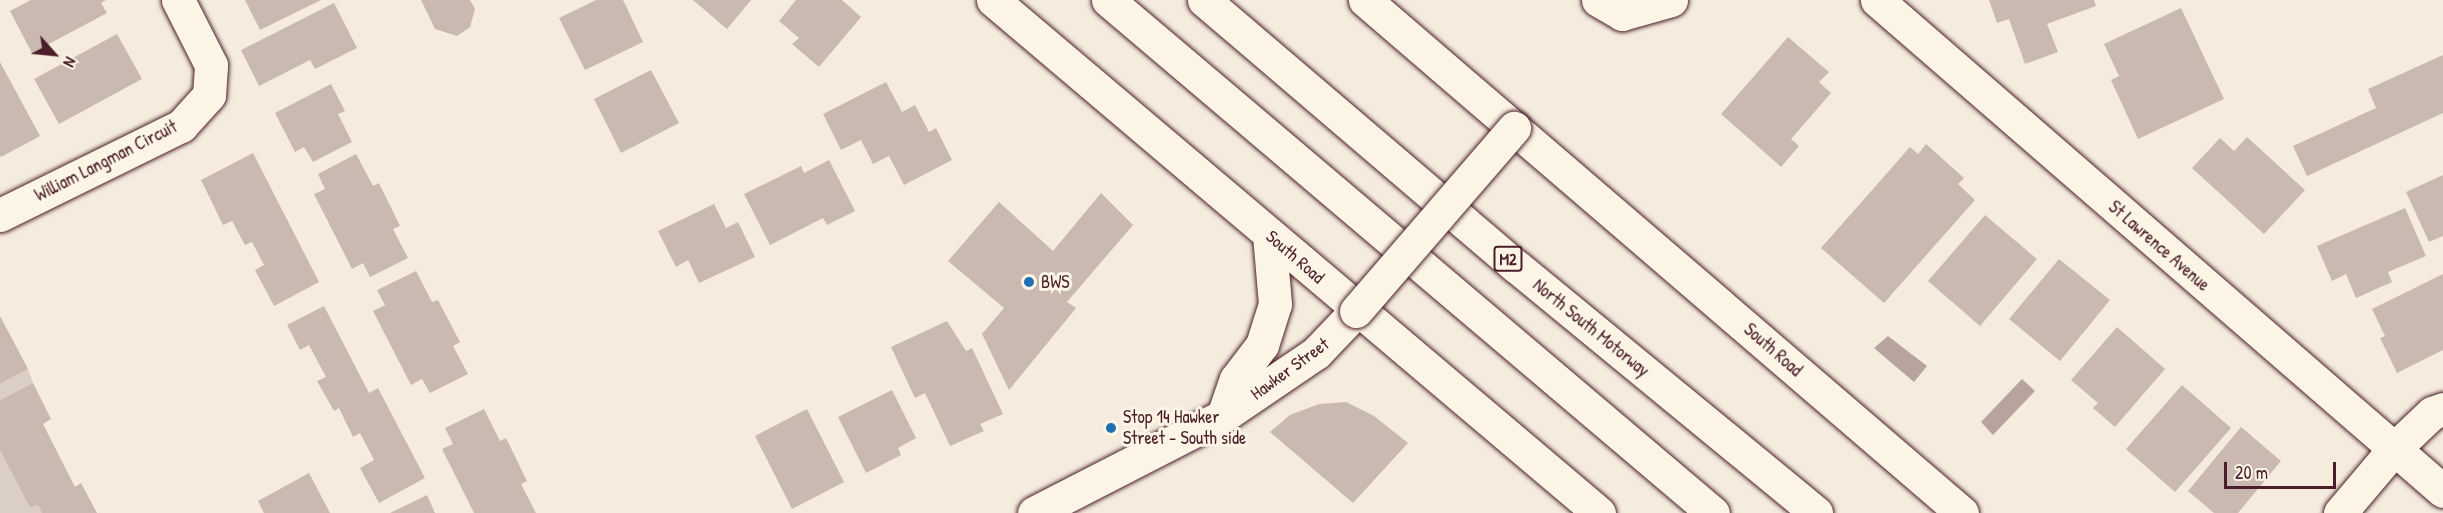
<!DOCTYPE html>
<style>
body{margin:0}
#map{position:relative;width:2443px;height:513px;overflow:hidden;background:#f5ecde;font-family:"Patrick Hand",sans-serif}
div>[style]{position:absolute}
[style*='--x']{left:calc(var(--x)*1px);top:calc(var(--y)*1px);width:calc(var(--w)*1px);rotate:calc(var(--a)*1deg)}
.green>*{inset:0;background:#dbcec4}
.water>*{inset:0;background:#b8a39e}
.building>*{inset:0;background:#cab9b1}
.roads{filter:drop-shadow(0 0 2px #4a1f2b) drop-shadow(0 0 2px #4a1f2b)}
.minor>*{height:33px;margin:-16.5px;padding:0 16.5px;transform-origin:16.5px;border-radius:16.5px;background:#fcf5e5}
.major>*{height:33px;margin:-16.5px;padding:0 16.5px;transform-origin:16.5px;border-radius:16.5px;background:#fcf5e5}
.highway>*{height:33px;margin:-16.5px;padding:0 16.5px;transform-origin:16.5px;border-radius:16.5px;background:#fcf5e5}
.bridges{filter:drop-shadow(0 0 2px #4a1f2b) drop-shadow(0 0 2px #4a1f2b)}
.major-bridge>*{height:33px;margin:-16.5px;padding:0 16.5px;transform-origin:16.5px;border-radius:16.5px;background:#fcf5e5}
.dots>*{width:16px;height:16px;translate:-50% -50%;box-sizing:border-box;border:3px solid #fcf5e5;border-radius:50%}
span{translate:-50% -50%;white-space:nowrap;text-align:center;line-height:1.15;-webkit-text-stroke:6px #fcf5e5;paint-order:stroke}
.shield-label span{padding:2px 4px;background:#fcf5e5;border:2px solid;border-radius:4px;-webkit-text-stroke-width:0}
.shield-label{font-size:16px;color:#4a1f2b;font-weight:700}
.street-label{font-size:18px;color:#4a1f2b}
.poi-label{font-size:18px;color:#4a1f2b}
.left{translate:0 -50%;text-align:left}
.north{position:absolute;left:24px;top:24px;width:60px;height:60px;-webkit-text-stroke:4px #fcf5e5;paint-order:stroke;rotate:117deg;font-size:16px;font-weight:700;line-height:24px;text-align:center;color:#4a1f2b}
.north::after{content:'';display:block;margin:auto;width:21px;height:27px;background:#4a1f2b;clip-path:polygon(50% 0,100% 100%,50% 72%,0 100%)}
.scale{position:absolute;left:2224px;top:462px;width:112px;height:27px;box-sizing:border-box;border:3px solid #4a1f2b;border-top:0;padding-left:8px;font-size:18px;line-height:21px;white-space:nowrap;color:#4a1f2b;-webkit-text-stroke:4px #fcf5e5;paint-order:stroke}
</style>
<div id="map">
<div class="green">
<div style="clip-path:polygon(28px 369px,33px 383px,0 400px,0 384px)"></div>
<div style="clip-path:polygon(0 450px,30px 508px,38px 505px,42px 513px,0 513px)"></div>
</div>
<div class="water">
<div style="clip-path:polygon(1888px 336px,1927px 366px,1914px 382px,1874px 348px)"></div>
<div style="clip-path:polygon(2022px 379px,2035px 391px,1993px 435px,1981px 422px)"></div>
</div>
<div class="building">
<div style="clip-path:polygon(31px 0,106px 0,101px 3px,107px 13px,32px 53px,10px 11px)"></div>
<div style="clip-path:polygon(245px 0,321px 0,260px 30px)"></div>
<div style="clip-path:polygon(421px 0,470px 0,475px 9px,470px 27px,457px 36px,435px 29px)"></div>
<div style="clip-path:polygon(596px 0,623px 0,643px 42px,585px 70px,559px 18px)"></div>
<div style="clip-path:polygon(693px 0,751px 0,727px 29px)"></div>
<div style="clip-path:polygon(796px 0,842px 0,861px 17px,819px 67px,792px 44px,799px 38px,779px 21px)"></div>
<div style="clip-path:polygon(1989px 0,2094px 0,2096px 6px,2047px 24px,2058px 52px,2025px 64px,2009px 19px,1997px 23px)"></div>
<div style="clip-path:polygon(334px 3px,357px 48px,315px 69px,310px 60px,259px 86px,241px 50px)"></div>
<div style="clip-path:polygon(2181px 8px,2224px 99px,2138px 139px,2111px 80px,2119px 76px,2104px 44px)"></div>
<div style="clip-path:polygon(117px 34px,142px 79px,59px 124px,34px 79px)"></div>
<div style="clip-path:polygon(1788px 37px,1829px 72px,1819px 82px,1831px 93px,1791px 139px,1799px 146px,1781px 167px,1721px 114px)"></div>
<div style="clip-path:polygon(2443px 55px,2443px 113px,2307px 176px,2293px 146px,2376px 108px,2368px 89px)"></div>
<div style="clip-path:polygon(0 62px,40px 136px,1px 157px,0 155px)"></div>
<div style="clip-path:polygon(651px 70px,679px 123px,621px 153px,594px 99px)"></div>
<div style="clip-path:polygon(886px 82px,902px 112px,915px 105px,929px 132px,936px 128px,952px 160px,904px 185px,889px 156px,873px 164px,861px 140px,841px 150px,823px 114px)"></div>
<div style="clip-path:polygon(331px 84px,345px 111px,338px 114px,352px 142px,313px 162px,304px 147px,295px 152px,275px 113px)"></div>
<div style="clip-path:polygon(2247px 137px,2305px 190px,2264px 234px,2192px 168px,2220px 138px,2234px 151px)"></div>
<div style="clip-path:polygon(1926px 144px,1964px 178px,1958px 184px,1975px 200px,1884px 303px,1821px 248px,1910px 147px,1918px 154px)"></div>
<div style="clip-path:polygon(253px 153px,319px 282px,274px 306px,255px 270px,264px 265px,252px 242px,245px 245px,232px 221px,223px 225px,201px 180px)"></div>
<div style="clip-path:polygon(356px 154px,373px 186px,379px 183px,400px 226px,393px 229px,408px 258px,370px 277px,363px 263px,352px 269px,314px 194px,325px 189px,318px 174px)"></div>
<div style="clip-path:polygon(829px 160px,855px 211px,827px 225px,823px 218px,770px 245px,744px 194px,801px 166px,804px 173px)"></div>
<div style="clip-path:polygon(2443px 175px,2443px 236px,2429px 242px,2406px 192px)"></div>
<div style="clip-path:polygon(1101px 193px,1133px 225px,1067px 302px,1076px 308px,1009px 390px,982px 334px,1004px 308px,948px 261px,999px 202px,1053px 251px)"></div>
<div style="clip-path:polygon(714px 204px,726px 228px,738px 222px,755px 257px,699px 283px,688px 260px,676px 267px,658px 231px)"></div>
<div style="clip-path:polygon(2405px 208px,2426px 256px,2388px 272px,2392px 282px,2356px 298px,2346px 274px,2332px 281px,2317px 246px)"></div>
<div style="clip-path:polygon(1985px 215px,2037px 259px,1980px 326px,1928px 281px)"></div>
<div style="clip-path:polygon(2059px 259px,2110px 300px,2060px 361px,2009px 319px)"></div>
<div style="clip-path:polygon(416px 271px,432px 302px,438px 300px,460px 342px,453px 346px,468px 374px,430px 393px,422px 379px,411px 385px,373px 311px,385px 305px,377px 290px)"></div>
<div style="clip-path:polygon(2443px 274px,2443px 350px,2397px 373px,2380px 338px,2385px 336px,2372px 309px)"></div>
<div style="clip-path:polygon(324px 306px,369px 393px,378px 388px,425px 478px,379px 503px,360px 468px,374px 460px,360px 433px,353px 437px,339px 408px,334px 411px,317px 381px,326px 377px,309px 345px,300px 350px,287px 325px)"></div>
<div style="clip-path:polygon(0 316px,28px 369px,0 384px)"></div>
<div style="clip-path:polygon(947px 321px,966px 351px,972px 348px,1003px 414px,980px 424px,984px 431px,950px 446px,925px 393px,915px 398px,891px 347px)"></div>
<div style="clip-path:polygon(2117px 327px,2165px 369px,2115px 427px,2093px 408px,2098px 403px,2071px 380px)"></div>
<div style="clip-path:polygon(33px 383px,51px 419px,43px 424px,75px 487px,81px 483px,97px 513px,42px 513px,38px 505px,30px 508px,0 450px,0 400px)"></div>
<div style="clip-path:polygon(2182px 385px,2231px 428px,2175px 492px,2126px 449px)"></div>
<div style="clip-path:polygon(892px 390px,916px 438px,898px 448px,901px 455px,866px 473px,838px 417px)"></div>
<div style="clip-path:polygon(1346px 402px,1374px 416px,1408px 443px,1353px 503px,1270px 432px,1290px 415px,1319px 404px)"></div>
<div style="clip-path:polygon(484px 409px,500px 441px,506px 438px,527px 481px,521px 484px,536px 513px,474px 513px,442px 449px,453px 444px,445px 428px)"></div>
<div style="clip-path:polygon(807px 409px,844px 482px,792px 509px,755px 436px)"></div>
<div style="clip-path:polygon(2241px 427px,2281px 461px,2238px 513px,2214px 513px,2188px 491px)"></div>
<div style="clip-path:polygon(309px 473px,330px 513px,264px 513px,258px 501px)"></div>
<div style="clip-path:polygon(427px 495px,435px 513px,390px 513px)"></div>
</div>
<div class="roads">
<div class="minor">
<div style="--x:1598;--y:0;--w:28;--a:30"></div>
<div style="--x:1622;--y:14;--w:51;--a:-15.9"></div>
<div style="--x:1877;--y:0;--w:749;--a:40.94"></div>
<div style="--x:0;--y:215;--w:202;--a:-26.2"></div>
<div style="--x:181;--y:126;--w:42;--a:-47.9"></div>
<div style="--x:209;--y:95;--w:30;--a:-86"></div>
<div style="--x:211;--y:65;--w:73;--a:-116.9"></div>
<div style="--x:1223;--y:416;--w:39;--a:-71"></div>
<div style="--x:1236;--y:379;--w:43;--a:-52.6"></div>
<div style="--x:1262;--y:345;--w:43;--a:-72.4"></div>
<div style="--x:1275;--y:304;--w:70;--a:-94.9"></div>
<div style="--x:1034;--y:513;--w:212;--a:-27.2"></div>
<div style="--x:1223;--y:416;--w:112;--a:-34.1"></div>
<div style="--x:1316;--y:353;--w:58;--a:-46.4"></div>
<div style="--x:2340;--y:513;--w:82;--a:-49.9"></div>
<div style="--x:2393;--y:450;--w:54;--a:-43.5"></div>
<div style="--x:2432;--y:413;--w:12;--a:-20"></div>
</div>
<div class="major">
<div style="--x:993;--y:0;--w:794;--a:40.25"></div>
<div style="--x:1365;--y:0;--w:787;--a:40.67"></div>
</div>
<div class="highway">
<div style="--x:1108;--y:0;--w:793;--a:40.3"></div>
<div style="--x:1204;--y:0;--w:411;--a:40.5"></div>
<div style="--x:1517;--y:267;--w:387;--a:39.4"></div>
</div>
</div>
<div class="bridges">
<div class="major-bridge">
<div style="--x:1356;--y:311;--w:242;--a:-49.2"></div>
</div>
</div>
<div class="dots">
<div style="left:1029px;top:282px;background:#1f6fb2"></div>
<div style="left:1111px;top:428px;background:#1f6fb2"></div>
</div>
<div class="shield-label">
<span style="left:1508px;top:259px">M2</span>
</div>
<div class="street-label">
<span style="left:106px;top:161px;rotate:-27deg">William Langman Circuit</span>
<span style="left:2159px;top:246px;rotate:41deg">St Lawrence Avenue</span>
<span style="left:1295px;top:257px;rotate:41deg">South Road</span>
<span style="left:1591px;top:328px;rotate:39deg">North South Motorway</span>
<span style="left:1773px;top:350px;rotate:41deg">South Road</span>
<span style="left:1290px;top:369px;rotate:-36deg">Hawker Street</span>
</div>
<div class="poi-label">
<span class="left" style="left:1041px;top:282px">BWS</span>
<span class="left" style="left:1123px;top:428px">Stop 14 Hawker<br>Street - South side</span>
</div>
<div class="north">N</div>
<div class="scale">20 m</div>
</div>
